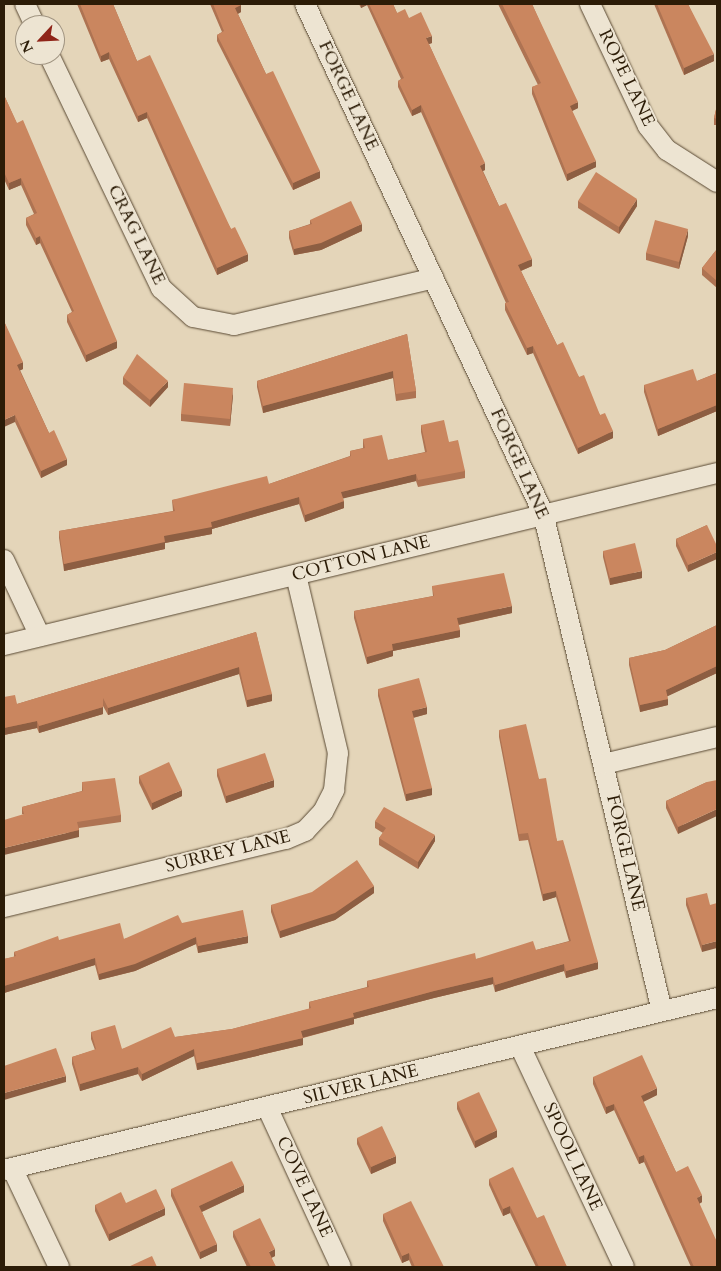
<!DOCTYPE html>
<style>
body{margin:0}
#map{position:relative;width:721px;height:1271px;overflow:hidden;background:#e4d5b9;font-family:Cardo,serif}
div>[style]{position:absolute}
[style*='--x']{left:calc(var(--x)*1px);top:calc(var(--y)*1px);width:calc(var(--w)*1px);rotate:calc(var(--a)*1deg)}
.roads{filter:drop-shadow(0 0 1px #5a4a34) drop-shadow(0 0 1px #5a4a34)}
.minor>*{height:20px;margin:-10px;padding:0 10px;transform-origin:10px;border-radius:10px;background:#ede4d2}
.wall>*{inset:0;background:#ae7352}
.shaded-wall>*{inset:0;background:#8d5e42}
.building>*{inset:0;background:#ca865f}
span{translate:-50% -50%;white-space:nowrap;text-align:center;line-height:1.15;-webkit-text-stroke:4px #ede4d2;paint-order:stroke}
.street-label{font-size:18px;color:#2c1c07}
.frame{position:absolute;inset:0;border:5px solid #2c1c07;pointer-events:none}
.north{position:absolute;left:15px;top:15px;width:50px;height:50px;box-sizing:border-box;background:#ede4d2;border:1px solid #a09481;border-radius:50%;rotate:245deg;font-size:14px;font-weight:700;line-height:20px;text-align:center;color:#2c1c07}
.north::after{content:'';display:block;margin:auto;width:18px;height:22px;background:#8f2418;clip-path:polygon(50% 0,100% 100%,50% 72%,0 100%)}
</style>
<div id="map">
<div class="roads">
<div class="minor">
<div style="--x:25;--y:4;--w:23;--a:65"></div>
<div style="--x:305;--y:4;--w:562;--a:64.94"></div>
<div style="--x:543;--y:513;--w:512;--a:76.56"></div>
<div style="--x:590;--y:4;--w:135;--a:64.6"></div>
<div style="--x:648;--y:126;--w:31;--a:52"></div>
<div style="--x:667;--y:150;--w:59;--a:32.6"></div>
<div style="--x:49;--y:55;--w:259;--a:64.3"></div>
<div style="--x:161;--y:288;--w:43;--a:42.2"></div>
<div style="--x:193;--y:317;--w:42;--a:11"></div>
<div style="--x:234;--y:325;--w:205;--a:-13.2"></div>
<div style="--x:4;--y:560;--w:84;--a:64.7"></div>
<div style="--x:4;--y:645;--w:733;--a:-13.56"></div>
<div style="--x:604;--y:764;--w:116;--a:-13.4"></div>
<div style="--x:4;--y:907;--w:290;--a:-13.6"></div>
<div style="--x:286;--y:839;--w:21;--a:-23"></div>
<div style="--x:305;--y:831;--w:26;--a:-47"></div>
<div style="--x:323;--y:812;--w:25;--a:-63"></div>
<div style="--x:334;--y:790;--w:37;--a:-84"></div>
<div style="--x:338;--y:753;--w:183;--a:-103.3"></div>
<div style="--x:520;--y:1046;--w:244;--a:64.8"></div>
<div style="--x:267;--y:1107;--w:176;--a:65.2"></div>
<div style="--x:12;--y:1168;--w:110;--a:64.6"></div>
<div style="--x:4;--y:1170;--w:733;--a:-13.56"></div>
</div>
</div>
<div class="wall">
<div style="clip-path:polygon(77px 4px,113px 4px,137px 61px,231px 229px,248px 261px,217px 275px,147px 118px,138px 122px,109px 59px,101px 62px)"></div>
<div style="clip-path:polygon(210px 4px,241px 4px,241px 12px,238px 14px,266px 74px,320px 178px,293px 190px,217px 41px,217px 35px,222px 32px)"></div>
<div style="clip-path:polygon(359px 4px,393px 4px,397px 13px,409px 18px,432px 43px,429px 44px,485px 170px,483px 171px,499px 206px,532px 266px,521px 271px,557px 345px,579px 377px,600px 415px,613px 438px,578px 454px,533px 353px,527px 355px,505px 310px,505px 303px,506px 303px,421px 112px,412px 116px,398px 87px,398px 81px,401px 79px,367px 5px,361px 8px)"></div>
<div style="clip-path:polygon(498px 4px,532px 4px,578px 108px,572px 111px,596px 167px,567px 181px,532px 94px,532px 87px,538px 85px)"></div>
<div style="clip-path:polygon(654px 4px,688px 4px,714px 61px,684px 75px)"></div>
<div style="clip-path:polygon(4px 95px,117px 348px,86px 362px,67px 322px,67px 315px,72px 312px,40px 243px,36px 245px,26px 225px,26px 218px,34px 214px,21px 185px,9px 190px,4px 179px)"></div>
<div style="clip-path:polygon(717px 105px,717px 125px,714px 125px,714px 118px)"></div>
<div style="clip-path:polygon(578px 201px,637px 206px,619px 234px,578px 208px)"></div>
<div style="clip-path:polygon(310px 220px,362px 231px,321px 250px,294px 255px,289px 238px,289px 231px,310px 224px)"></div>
<div style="clip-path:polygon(688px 236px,679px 269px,646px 260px,646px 253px)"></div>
<div style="clip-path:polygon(717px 249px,717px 288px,702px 275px,702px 268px)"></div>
<div style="clip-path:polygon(4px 321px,23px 369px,20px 370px,49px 433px,67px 465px,41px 478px,15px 422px)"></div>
<div style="clip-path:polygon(407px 334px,416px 391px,416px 398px,396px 401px,393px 378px,263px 413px,257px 387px,257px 381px)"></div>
<div style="clip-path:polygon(717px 373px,717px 411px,658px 436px,644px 392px,644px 385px,697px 381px)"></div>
<div style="clip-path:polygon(123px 377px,168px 387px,150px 407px,123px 384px)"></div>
<div style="clip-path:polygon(233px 395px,230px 426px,181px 421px,181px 414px)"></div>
<div style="clip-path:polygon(421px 425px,449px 442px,465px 471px,465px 478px,418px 487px,416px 481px,343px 498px,344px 508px,305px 522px,299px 504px,212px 529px,212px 534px,165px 543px,165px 549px,64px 571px,59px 538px,59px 531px,173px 511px,172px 500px,269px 484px,350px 456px,350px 451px,363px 448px,363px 439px,388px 460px,425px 452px,421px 432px)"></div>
<div style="clip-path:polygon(707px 525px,688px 572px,676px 546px,676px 539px)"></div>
<div style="clip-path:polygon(603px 551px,642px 578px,610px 585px,603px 557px)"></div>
<div style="clip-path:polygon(432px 586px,512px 613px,459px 625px,460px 637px,393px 651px,393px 656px,367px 664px,354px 618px,354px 611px,433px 596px)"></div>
<div style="clip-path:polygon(717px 625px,717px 673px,667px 696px,668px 705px,640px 712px,629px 665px,629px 658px,665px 650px)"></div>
<div style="clip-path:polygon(256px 632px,272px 701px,247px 707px,239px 674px,108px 715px,103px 706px,103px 714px,39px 733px,37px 728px,4px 735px,4px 697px,17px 704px)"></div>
<div style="clip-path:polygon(378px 689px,427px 714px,413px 718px,432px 795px,406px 801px,378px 696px)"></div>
<div style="clip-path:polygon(499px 730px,539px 779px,557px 841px,598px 969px,566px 978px,564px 971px,495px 992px,493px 984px,434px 998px,354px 1019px,354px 1024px,303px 1038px,303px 1045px,197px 1070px,194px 1056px,142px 1081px,138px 1074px,80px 1091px,72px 1064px,72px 1057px,95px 1050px,91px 1039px,91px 1032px,122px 1049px,175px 1037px,232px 1029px,309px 1009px,309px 1002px,367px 987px,367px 981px,476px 959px,536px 950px,569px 941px,556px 897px,543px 901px,528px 840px,519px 841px,499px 737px)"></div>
<div style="clip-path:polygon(217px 769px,274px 787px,226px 803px,217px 776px)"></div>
<div style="clip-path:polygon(139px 776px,182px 796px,152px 810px,139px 783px)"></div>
<div style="clip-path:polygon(82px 782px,121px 815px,121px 822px,79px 828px,79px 837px,22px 814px,22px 807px,82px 791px)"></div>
<div style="clip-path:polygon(707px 782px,678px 834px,666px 808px,666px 801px)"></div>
<div style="clip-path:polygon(375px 821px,435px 841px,418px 869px,379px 845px,379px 838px,383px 833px,375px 828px)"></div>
<div style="clip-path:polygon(374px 893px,335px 920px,280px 938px,271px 912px,271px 905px)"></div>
<div style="clip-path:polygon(686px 898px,710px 905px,702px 952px,686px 905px)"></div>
<div style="clip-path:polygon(182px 923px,248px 943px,198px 953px,196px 944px,135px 971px,99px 980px,95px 965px,4px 993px,4px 959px,14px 957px,14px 952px,59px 940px,124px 939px)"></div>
<div style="clip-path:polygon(593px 1077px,657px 1095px,643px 1102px,676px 1172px,702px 1202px,699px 1204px,717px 1267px,691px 1267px,644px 1162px,639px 1164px,614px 1110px,606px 1114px,593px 1084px)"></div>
<div style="clip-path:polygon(457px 1102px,497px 1137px,475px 1148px,457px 1109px)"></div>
<div style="clip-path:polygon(357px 1138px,396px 1163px,371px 1174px,357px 1144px)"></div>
<div style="clip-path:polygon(489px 1179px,537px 1218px,567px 1267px,536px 1267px,510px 1213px,503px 1216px,489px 1185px)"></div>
<div style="clip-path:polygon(171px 1189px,244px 1192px,202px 1212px,217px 1251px,200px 1259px,171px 1196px)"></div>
<div style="clip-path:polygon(126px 1203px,165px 1215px,109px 1241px,95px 1211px,95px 1205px)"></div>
<div style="clip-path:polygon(383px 1214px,444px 1267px,412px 1267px,409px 1260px,402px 1263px,383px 1221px)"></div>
<div style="clip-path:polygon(233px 1231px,275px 1256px,271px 1258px,276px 1267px,247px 1267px,233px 1237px)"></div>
</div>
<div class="shaded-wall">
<div style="clip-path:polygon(361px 4px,367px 4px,367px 5px,361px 8px)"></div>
<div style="clip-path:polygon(241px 5px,241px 12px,235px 15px,235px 8px)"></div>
<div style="clip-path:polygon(432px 36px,432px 43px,426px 45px,426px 38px)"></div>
<div style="clip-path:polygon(109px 52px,109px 59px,101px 62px,101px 56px)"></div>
<div style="clip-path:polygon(714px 54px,714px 61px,684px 75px,684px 68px)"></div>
<div style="clip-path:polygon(578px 102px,578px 108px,570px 112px,570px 106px)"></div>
<div style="clip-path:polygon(421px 105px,421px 112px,412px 116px,412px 110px)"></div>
<div style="clip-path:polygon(147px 112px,147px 118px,138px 122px,138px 116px)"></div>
<div style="clip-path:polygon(596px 161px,596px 167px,567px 181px,567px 174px)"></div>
<div style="clip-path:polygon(485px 163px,485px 170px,480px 172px,480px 166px)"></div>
<div style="clip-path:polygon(320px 171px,320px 178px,293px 190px,293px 183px)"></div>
<div style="clip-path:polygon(21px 178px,21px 185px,9px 190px,9px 183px)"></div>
<div style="clip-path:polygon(637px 199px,637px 206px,619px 234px,619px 227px)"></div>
<div style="clip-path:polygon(362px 224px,362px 231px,321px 250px,294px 255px,294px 249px)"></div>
<div style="clip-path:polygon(688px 229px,688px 236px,679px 269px,679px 262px)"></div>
<div style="clip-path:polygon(40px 236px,40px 243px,36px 245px,36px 238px)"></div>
<div style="clip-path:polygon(248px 254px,248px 261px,217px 275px,217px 268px)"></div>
<div style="clip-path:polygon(532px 259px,532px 266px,518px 272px,518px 265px)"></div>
<div style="clip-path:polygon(117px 341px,117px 348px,86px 362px,86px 355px)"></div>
<div style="clip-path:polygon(533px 346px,533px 353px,527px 355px,527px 348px)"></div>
<div style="clip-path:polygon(23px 362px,23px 369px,17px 372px,17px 365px)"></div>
<div style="clip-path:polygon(393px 371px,393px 378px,263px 413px,263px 406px)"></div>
<div style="clip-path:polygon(168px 381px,168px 387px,150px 407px,150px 400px)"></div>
<div style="clip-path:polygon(233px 388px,233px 395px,230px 426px,230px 419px)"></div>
<div style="clip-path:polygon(717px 405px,717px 411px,658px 436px,658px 429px)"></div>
<div style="clip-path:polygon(15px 415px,15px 422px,4px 427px,4px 420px)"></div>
<div style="clip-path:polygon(613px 431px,613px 438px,578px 454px,578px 448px)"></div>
<div style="clip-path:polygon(67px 459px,67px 465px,41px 478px,41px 471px)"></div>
<div style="clip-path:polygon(416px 474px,416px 481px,341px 499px,341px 492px)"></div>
<div style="clip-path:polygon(299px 497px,299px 504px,212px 529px,212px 534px,165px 543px,165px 549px,64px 571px,64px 564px)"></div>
<div style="clip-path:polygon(344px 501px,344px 508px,305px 522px,305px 515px)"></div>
<div style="clip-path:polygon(717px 552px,717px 559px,688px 572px,688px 565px)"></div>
<div style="clip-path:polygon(642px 571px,642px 578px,610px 585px,610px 578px)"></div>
<div style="clip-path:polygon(512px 606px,512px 613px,457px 625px,457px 618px)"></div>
<div style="clip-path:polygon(460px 630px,460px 637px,393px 651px,393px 656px,367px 664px,367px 657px,392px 644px)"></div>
<div style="clip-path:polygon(717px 666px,717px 673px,666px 697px,666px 690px)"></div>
<div style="clip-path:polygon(239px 667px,239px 674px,108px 715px,108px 708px)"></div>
<div style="clip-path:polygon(272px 694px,272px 701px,247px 707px,247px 700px)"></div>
<div style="clip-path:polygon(668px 699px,668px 705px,640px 712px,640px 705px)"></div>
<div style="clip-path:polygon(103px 707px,103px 714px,39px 733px,39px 726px)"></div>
<div style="clip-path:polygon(427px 707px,427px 714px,412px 718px,412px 711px)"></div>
<div style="clip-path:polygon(37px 721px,37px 728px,4px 735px,4px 728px)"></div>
<div style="clip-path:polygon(274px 780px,274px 787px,226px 803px,226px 796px)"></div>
<div style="clip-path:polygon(432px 788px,432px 795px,406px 801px,406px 794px)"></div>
<div style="clip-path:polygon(182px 790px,182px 796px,152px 810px,152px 803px)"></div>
<div style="clip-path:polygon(717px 809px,717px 816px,678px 834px,678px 827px)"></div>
<div style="clip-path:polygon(79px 830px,79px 837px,4px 855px,4px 848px)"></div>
<div style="clip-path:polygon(435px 835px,435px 841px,418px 869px,418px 862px)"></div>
<div style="clip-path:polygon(374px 886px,374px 893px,335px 920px,280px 938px,280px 931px)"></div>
<div style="clip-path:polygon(556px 891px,556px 897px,543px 901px,543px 894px)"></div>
<div style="clip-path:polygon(248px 936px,248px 943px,198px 953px,198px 946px)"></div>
<div style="clip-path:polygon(196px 937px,196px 944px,135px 971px,99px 980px,99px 974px)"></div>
<div style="clip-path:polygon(717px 941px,717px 948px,702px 952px,702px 945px)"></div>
<div style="clip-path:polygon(95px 958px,95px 965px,4px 993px,4px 986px)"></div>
<div style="clip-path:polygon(598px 962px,598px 969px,566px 978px,566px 971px)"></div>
<div style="clip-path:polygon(564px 964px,564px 971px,495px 992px,495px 985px)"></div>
<div style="clip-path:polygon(493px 977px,493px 984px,434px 998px,354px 1019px,354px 1024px,301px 1038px,301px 1031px,353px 1013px,434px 991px)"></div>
<div style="clip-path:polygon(303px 1038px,303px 1045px,197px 1070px,197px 1063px)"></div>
<div style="clip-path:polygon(194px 1049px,194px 1056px,142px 1081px,142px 1074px)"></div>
<div style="clip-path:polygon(138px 1067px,138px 1074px,80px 1091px,80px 1084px)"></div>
<div style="clip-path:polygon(66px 1076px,66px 1082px,4px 1100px,4px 1093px)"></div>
<div style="clip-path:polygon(657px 1088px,657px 1095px,641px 1103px,641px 1096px)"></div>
<div style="clip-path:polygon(614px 1104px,614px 1110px,606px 1114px,606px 1107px)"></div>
<div style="clip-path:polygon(497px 1130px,497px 1137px,475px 1148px,475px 1141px)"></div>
<div style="clip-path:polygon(644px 1155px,644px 1162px,639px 1164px,639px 1157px)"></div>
<div style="clip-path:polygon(396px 1156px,396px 1163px,371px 1174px,371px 1167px)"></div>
<div style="clip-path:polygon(244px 1185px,244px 1192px,199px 1213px,199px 1206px)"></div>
<div style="clip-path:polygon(702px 1195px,702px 1202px,697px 1205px,697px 1198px)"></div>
<div style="clip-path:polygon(510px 1206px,510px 1213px,503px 1216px,503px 1209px)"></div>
<div style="clip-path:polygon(165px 1208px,165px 1215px,109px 1241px,109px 1234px)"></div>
<div style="clip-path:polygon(217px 1244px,217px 1251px,200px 1259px,200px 1252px)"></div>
<div style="clip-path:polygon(275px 1249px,275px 1256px,269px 1259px,269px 1252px)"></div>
<div style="clip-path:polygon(409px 1253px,409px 1260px,402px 1263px,402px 1256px)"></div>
</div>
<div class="building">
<div style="clip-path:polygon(80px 4px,113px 4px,137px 61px,150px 55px,231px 229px,235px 227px,248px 254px,217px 268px,147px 112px,138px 116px,109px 52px,101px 56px)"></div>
<div style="clip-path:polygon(213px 4px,241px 4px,241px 5px,235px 8px,266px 74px,273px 71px,320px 171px,293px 183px,217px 35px,224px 31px)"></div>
<div style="clip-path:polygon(369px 4px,393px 4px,397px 13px,405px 9px,409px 18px,421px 12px,432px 36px,426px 38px,485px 163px,480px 166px,499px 206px,506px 203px,532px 259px,518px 265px,557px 345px,563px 342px,579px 377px,584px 375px,600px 415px,605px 413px,613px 431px,578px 448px,533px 346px,527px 348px,505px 303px,509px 302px,421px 105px,412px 110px,398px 81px,404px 78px)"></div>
<div style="clip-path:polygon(502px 4px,532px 4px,578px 102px,570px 106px,596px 161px,567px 174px,532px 87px,541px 83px)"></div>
<div style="clip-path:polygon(657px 4px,688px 4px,714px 54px,684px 68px)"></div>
<div style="clip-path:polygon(4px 95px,17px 123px,23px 120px,117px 341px,86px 355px,67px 315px,74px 311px,40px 236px,36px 238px,26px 218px,37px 213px,21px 178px,9px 183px,4px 172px)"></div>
<div style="clip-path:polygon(717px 105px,717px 119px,714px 118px)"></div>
<div style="clip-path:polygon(596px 172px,637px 199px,619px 227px,578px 201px)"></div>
<div style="clip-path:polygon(351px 201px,362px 224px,321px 243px,294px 249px,289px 231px,312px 224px,310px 220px)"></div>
<div style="clip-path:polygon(655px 220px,688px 229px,679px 262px,646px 253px)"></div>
<div style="clip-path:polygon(717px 249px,717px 281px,702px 268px)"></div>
<div style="clip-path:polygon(4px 321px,23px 362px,17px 365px,49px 433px,54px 430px,67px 459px,41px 471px,15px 415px,4px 420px)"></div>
<div style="clip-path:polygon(407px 334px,416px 391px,396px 394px,393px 371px,263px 406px,257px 381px)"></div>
<div style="clip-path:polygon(137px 354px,168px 381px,150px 400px,123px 377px)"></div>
<div style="clip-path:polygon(693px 369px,697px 381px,717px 373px,717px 405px,658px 429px,644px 385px)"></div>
<div style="clip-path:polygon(184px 383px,233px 388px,230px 419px,181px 414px)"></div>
<div style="clip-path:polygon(444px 420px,449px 442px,458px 440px,465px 471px,418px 480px,416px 474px,341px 492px,344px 501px,305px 515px,299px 497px,211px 522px,212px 527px,164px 536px,165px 542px,64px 564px,59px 531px,175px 511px,172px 500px,267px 476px,269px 484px,351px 456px,350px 451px,365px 448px,363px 439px,382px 435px,388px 460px,427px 452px,421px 425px)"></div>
<div style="clip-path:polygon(707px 525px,717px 546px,717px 552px,688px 565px,676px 539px)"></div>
<div style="clip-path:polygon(635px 543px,642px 571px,610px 578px,603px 551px)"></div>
<div style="clip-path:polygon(504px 573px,512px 606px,457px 618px,460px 630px,392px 644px,393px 650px,367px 657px,354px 611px,434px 596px,432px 586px)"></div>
<div style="clip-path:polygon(717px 625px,717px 666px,666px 690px,668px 699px,640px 705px,629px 658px,665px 650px)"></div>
<div style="clip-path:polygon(256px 632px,272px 694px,247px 700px,239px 667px,108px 708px,103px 698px,103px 707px,39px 726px,37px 721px,4px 728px,4px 697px,15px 695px,17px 704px)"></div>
<div style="clip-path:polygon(419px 678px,427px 707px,412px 711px,432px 788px,406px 794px,378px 689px)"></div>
<div style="clip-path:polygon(526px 724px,539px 779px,546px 778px,557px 841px,563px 840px,598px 962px,566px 971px,564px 964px,495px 985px,493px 977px,434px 991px,353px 1013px,354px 1017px,301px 1031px,303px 1038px,197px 1063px,194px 1049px,142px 1074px,138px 1067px,80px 1084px,72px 1057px,96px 1049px,91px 1032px,115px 1025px,122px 1049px,171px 1027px,175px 1037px,232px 1029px,311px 1008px,309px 1002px,369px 987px,367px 981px,475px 953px,476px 959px,533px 941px,536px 950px,571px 941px,556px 891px,543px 894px,528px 833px,519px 834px,499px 730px)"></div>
<div style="clip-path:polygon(265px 753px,274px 780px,226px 796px,217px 769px)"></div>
<div style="clip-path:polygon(169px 762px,182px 790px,152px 803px,139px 776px)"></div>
<div style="clip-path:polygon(115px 778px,121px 815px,77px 822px,79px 830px,4px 848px,4px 820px,24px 814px,22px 807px,83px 791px,82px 782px)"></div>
<div style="clip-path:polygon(717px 780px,717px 809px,678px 827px,666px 801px,707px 782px)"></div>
<div style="clip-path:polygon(384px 807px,435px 835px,418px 862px,379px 838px,386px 828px,375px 821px)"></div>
<div style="clip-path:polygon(357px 860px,374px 886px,335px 913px,280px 931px,271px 905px,312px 892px)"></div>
<div style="clip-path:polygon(707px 893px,710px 905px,717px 903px,717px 941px,702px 945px,686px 898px)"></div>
<div style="clip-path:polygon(243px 910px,248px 936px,198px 946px,196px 937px,135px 964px,99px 974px,95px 958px,4px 986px,4px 959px,16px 956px,14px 952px,58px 936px,59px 940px,120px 923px,124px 939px,178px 915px,182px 923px)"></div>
<div style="clip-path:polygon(56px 1048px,66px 1076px,4px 1093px,4px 1066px)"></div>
<div style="clip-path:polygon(642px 1055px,657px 1088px,641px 1096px,676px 1172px,688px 1166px,702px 1195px,697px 1198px,717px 1242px,717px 1267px,694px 1267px,644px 1155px,639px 1157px,614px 1104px,606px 1107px,593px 1077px)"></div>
<div style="clip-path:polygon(479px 1092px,497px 1130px,475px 1141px,457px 1102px)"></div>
<div style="clip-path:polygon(382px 1126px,396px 1156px,371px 1167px,357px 1138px)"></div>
<div style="clip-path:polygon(232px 1161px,244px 1185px,199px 1206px,217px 1244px,200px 1252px,171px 1189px)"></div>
<div style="clip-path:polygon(513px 1167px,537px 1218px,544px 1215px,567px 1267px,539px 1267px,510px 1206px,503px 1209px,489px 1179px)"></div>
<div style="clip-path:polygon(156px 1189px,165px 1208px,109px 1234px,95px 1205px,121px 1192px,126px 1203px)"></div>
<div style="clip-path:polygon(411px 1201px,444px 1267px,415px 1267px,409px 1253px,402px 1256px,383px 1214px)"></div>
<div style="clip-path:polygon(260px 1218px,275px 1249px,269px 1252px,276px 1267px,251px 1267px,233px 1231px)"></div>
<div style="clip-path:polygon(152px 1256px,157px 1267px,128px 1267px)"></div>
</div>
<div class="street-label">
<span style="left:626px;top:78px;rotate:64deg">ROPE LANE</span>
<span style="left:348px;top:96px;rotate:65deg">FORGE LANE</span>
<span style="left:136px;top:235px;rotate:64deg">CRAG LANE</span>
<span style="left:519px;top:464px;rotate:66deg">FORGE LANE</span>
<span style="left:361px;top:559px;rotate:-14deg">COTTON LANE</span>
<span style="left:228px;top:852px;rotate:-14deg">SURREY LANE</span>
<span style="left:625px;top:853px;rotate:77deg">FORGE LANE</span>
<span style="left:361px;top:1085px;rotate:-14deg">SILVER LANE</span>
<span style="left:572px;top:1157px;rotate:65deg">SPOOL LANE</span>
<span style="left:304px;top:1187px;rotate:65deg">COVE LANE</span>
</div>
<div class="frame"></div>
<div class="north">N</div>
</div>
